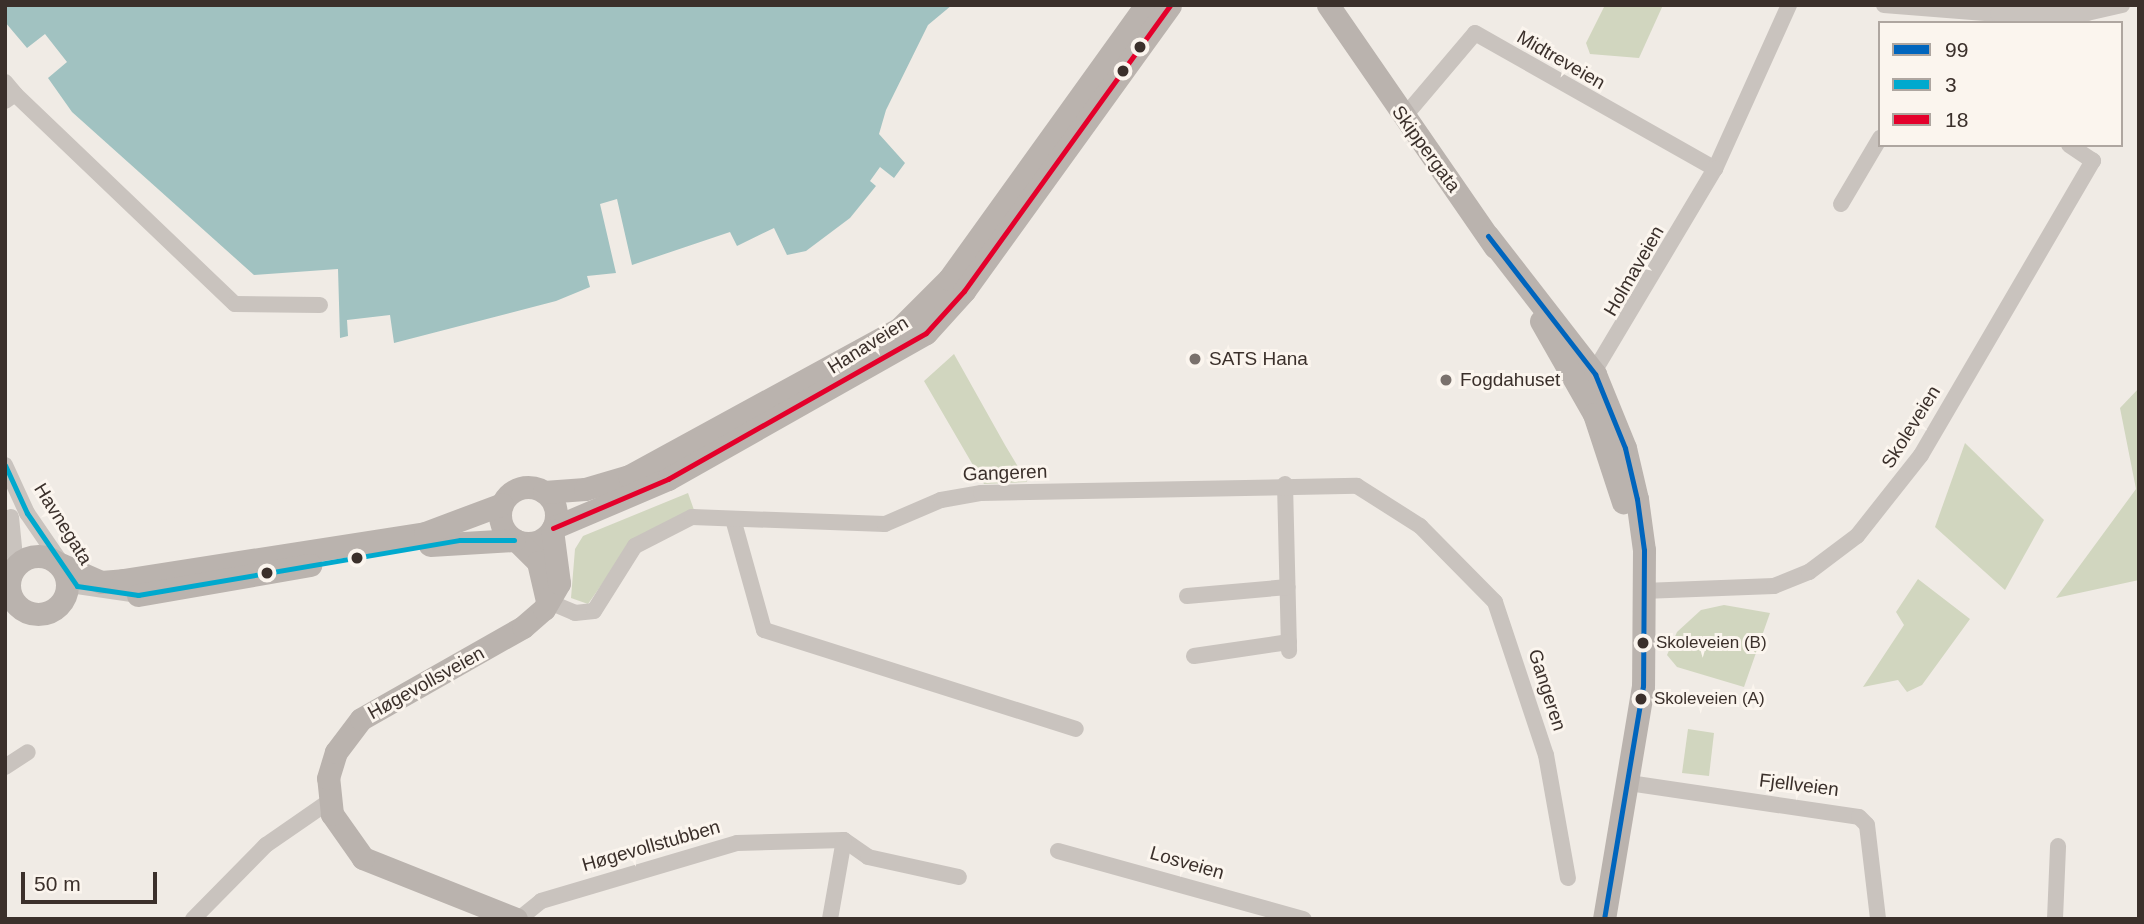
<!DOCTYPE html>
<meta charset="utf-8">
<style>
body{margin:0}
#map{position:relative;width:2144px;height:924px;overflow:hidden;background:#f0ebe5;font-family:Helvetica,sans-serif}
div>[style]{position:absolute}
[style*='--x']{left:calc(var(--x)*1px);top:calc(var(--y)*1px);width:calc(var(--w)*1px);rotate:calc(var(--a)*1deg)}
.green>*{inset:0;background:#d1d6bf}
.water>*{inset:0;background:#a1c2c1}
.street>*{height:16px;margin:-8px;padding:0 8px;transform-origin:8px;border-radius:8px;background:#c9c3be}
.secondary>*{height:23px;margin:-11.5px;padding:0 11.5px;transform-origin:11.5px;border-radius:11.5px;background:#bab3ae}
.secondary>.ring{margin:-11.5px;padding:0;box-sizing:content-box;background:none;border:23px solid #bab3ae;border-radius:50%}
.bus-1>*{height:5px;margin:-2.5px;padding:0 2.5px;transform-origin:2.5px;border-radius:2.5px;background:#0065bd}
.bus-2>*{height:5px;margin:-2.5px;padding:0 2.5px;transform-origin:2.5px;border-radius:2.5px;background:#00a9ce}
.bus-3>*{height:5px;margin:-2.5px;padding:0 2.5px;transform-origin:2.5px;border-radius:2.5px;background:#e4002b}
.dots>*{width:19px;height:19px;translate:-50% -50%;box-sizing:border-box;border:4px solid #fbf5ee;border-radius:50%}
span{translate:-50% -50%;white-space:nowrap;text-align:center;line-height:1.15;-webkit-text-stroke:6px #fbf5ee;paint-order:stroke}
.bus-label{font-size:17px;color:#3b302b}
.left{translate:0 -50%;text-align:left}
.street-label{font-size:19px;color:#3b302b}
.poi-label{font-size:19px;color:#3b302b}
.frame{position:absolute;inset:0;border:7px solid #3b302b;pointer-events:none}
.legend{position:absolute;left:1878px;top:21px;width:245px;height:126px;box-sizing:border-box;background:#fbf5ee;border:2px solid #aea6a0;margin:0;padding:9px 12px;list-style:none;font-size:21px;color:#3b302b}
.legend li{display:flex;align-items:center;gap:14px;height:35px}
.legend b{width:35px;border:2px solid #aea6a0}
.scale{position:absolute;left:21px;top:872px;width:136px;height:32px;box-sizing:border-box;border:4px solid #3b302b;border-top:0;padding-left:9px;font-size:21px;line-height:24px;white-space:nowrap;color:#3b302b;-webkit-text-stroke:5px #fbf5ee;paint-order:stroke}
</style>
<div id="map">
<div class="green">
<div style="clip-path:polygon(1605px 5px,1663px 5px,1639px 58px,1590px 54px,1586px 43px)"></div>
<div style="clip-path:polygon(954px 354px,1005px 445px,1027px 482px,984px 484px,924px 381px)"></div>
<div style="clip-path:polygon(2139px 388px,2139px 580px,2056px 598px,2136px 489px,2120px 408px)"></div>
<div style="clip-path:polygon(1965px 443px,2044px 520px,2005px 590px,1935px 527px)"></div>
<div style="clip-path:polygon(688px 493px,694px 510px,633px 540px,588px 604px,571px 598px,575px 549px,583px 536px)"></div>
<div style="clip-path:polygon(1918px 579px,1970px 619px,1922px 685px,1907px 692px,1898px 680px,1863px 687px,1904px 625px,1896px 612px)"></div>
<div style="clip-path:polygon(1724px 605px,1770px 613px,1744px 687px,1677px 667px,1667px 655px,1677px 632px,1701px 610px)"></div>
<div style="clip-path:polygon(1688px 729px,1714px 733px,1709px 776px,1682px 773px)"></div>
</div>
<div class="water">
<div style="clip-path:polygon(5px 5px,952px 5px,928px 25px,886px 110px,879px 134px,905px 163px,894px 178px,880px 167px,870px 181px,876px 186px,850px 218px,806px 251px,787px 255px,774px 228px,737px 246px,730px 232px,632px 265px,617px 199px,600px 204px,616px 273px,587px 276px,590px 287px,556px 301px,394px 343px,390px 315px,347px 320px,348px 336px,340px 338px,338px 269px,254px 275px,72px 112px,48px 78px,67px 62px,45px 34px,27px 48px,5px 22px)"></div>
</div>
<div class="street">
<div style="--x:1884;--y:5;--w:114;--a:4.5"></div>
<div style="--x:1998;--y:14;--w:89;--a:-0.6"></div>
<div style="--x:2087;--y:13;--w:36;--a:-13"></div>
<div style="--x:5;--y:82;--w:16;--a:50"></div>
<div style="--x:15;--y:94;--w:12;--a:145"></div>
<div style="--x:15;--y:94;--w:304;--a:43.7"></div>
<div style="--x:235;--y:304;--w:85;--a:0.7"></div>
<div style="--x:1403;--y:118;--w:111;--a:-49.7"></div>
<div style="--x:1475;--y:33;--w:276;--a:29.5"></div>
<div style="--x:1715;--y:169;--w:180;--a:-65.7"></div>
<div style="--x:1841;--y:204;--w:77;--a:-59.4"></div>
<div style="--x:1589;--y:380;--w:246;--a:-59.2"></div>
<div style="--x:5;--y:465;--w:53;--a:65.4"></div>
<div style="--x:27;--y:513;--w:88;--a:55.6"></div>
<div style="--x:77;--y:586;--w:62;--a:8.4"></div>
<div style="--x:1285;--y:484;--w:167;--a:88.6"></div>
<div style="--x:11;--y:517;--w:50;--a:84.3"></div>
<div style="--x:733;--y:519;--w:115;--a:74.4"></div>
<div style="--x:764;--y:630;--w:327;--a:17.6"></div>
<div style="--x:1643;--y:591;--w:131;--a:-2.2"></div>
<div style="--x:1774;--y:586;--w:38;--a:-22"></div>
<div style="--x:1809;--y:572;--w:60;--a:-36.9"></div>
<div style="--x:1857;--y:536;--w:103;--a:-51.7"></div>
<div style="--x:1921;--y:455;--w:341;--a:-59.7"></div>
<div style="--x:2093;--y:161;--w:29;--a:-146"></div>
<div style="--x:1187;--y:596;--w:101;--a:-5.1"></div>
<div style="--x:547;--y:601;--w:30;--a:23"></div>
<div style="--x:575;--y:613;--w:19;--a:-6"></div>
<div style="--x:594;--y:611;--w:77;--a:-57.8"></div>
<div style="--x:635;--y:546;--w:64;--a:-27"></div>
<div style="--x:692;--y:517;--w:193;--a:2.1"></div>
<div style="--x:885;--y:524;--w:61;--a:-23.2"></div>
<div style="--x:941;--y:500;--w:41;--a:-9.9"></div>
<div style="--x:981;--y:493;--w:376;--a:-1.1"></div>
<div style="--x:1357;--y:486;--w:75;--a:32.4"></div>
<div style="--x:1420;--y:526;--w:107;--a:45.4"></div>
<div style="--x:1495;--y:602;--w:161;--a:71.6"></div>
<div style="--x:1546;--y:755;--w:125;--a:79.9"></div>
<div style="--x:1194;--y:656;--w:96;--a:-8.4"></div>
<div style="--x:5;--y:767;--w:27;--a:-33"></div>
<div style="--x:1629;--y:783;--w:232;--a:8.4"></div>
<div style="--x:1859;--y:817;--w:11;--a:45"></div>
<div style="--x:1867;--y:825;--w:95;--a:83.3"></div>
<div style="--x:1058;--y:851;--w:255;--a:15.5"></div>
<div style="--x:193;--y:919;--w:104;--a:-45.4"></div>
<div style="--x:266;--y:845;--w:75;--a:-34.7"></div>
<div style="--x:519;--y:919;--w:28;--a:-39"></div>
<div style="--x:541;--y:901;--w:204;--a:-16.5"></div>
<div style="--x:737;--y:843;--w:107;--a:-1.6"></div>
<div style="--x:844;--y:840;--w:29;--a:35"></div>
<div style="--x:868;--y:857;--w:93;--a:12.4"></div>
<div style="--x:830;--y:919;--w:80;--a:-80"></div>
<div style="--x:2055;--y:919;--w:73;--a:-87.6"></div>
</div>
<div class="secondary">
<div style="--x:1328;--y:5;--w:294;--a:55.4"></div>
<div style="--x:1488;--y:236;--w:175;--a:52.2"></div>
<div style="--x:1595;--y:374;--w:80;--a:67.9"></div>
<div style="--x:1625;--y:448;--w:52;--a:76.8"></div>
<div style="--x:1637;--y:499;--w:51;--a:82.2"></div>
<div style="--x:1644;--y:550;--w:136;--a:90.4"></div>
<div style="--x:1643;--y:686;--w:236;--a:99.5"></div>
<div style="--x:1541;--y:321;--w:107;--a:60.3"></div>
<div style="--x:1594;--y:414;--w:93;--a:71.8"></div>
<div class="ring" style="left:500px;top:487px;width:33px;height:33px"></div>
<div style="--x:544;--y:492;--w:41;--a:-4.2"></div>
<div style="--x:585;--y:489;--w:46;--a:-16.5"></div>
<div style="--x:629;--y:476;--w:309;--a:-28.6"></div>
<div style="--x:900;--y:328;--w:69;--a:-45"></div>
<div style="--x:949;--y:279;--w:337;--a:-54.3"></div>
<div style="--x:553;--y:528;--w:125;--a:-23.1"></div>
<div style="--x:668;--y:479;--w:296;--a:-29.5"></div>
<div style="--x:926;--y:333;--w:57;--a:-47.9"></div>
<div style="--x:964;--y:291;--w:352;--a:-54.2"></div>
<div style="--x:517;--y:541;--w:30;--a:45"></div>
<div style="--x:538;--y:562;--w:40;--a:77"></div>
<div style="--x:430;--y:545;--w:84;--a:-3.4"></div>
<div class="ring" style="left:9px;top:556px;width:35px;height:35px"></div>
<div style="--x:58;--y:563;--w:47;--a:23.8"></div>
<div style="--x:101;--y:582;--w:22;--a:-5"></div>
<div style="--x:123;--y:580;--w:306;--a:-8.8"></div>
<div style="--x:425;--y:533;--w:82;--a:-20.6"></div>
<div style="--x:138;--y:595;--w:175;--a:-9.9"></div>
<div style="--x:516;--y:919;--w:165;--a:-158.3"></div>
<div style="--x:363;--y:858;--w:54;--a:-125.2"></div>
<div style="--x:332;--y:814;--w:36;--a:-96"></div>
<div style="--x:328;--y:778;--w:27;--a:-73"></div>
<div style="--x:336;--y:752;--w:41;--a:-52.9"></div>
<div style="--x:361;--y:719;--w:186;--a:-29.6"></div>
<div style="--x:523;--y:627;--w:28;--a:-41"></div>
<div style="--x:544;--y:609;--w:30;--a:-60"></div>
<div style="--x:559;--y:583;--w:53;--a:-97.5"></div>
</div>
<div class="bus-1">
<div style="--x:1488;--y:236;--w:175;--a:52.2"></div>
<div style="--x:1595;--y:374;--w:80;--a:67.9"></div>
<div style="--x:1625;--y:448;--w:52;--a:76.8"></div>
<div style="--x:1637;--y:499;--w:51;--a:82.2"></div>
<div style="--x:1644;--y:550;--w:136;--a:90.4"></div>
<div style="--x:1643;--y:686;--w:236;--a:99.5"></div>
</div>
<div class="bus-2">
<div style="--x:5;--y:465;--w:53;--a:65.4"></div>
<div style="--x:27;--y:513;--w:88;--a:55.6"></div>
<div style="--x:77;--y:586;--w:62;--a:8.4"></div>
<div style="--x:138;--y:595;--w:327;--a:-9.7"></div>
<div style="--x:460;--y:540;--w:54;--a:0"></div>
</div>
<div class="bus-3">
<div style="--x:553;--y:528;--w:125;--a:-23.1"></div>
<div style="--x:668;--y:479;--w:296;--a:-29.5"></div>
<div style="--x:926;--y:333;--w:57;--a:-47.9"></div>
<div style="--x:964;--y:291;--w:352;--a:-54.2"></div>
</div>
<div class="dots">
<div style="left:1140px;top:47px;background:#3b302b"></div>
<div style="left:1123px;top:71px;background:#3b302b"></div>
<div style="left:1195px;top:359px;background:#7a716c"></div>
<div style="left:1446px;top:380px;background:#7a716c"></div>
<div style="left:357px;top:558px;background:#3b302b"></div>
<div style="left:267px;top:573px;background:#3b302b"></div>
<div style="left:1643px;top:643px;background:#3b302b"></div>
<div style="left:1641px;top:699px;background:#3b302b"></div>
</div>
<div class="bus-label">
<span class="left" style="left:1656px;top:643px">Skoleveien (B)</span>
<span class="left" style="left:1654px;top:699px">Skoleveien (A)</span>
</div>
<div class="street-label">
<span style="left:1561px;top:60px;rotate:30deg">Midtreveien</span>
<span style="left:1426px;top:149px;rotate:54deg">Skippergata</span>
<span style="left:1634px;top:271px;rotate:-60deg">Holmaveien</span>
<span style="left:868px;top:345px;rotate:-32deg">Hanaveien</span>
<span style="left:1911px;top:427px;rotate:-58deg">Skoleveien</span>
<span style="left:1005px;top:473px;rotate:-2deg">Gangeren</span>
<span style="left:63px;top:524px;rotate:58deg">Havnegata</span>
<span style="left:426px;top:683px;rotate:-29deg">Høgevollsveien</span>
<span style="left:1547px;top:690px;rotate:72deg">Gangeren</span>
<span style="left:1799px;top:785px;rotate:7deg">Fjellveien</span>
<span style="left:651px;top:846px;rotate:-16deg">Høgevollstubben</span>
<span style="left:1187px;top:863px;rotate:16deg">Losveien</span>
</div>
<div class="poi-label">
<span class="left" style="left:1209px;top:359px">SATS Hana</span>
<span class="left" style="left:1460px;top:380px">Fogdahuset</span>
</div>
<div class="frame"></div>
<ul class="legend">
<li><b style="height:9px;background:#0065bd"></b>99</li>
<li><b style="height:9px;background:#00a9ce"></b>3</li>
<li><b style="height:9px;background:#e4002b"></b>18</li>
</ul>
<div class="scale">50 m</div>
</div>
